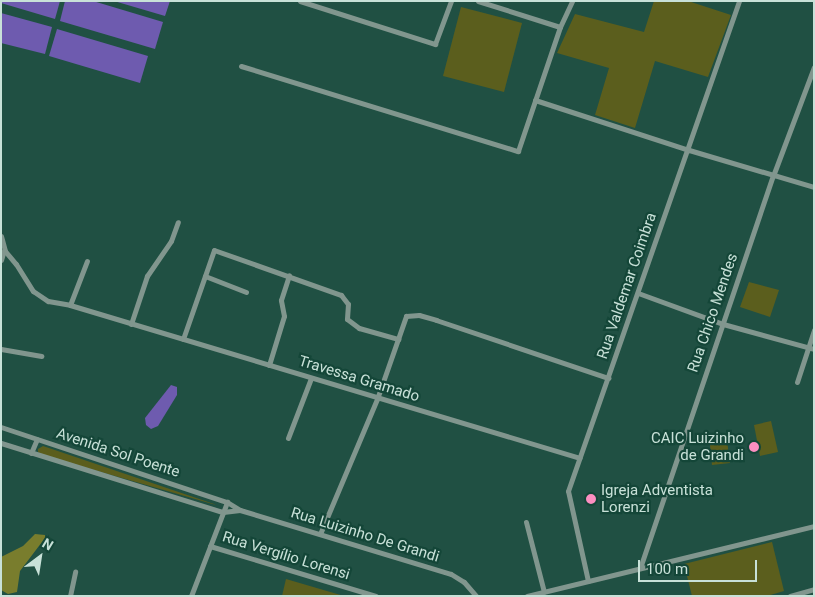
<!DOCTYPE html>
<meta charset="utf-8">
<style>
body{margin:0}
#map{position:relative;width:815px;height:597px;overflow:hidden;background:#205043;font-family:Roboto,sans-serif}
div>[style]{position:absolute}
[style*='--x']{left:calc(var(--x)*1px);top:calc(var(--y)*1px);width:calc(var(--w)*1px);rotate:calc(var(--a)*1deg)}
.green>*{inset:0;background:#5b5e1d}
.forest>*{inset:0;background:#797d2d}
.water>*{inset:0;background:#6e5baf}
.street>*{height:5px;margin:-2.5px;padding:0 2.5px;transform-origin:2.5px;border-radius:2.5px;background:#81968e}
.dots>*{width:14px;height:14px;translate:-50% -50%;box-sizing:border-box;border:2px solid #144638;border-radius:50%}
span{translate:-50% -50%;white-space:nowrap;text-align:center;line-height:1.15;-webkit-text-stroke:4.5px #144638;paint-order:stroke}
.street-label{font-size:15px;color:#c8e1d8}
.poi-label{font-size:15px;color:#c8e1d8}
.right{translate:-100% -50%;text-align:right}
.left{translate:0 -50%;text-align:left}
.frame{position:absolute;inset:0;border:2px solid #c8e1d8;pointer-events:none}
.north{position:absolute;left:15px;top:532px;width:50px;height:50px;-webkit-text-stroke:4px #144638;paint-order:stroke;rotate:31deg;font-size:14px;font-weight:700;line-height:20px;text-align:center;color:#c8e1d8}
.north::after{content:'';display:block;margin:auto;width:18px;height:22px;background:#c8e1d8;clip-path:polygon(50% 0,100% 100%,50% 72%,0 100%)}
.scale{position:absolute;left:638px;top:560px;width:119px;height:22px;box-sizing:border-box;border:2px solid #c8e1d8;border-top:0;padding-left:6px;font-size:15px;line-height:18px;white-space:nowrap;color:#c8e1d8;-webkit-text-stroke:4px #144638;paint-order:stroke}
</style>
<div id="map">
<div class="green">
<div style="clip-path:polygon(654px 1px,688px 1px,731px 15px,708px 77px,655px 61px,635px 128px,595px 115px,609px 68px,557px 53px,575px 14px,644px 32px)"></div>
<div style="clip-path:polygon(461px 7px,522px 23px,504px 92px,443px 76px)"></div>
<div style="clip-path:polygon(749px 282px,779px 290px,770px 317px,740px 307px)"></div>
<div style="clip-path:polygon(771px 421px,778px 452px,760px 456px,754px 425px)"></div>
<div style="clip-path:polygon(726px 433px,730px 463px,712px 465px,709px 435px)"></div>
<div style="clip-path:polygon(43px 446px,214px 504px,216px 505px,42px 455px,38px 452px,38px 449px)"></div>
<div style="clip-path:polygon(772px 542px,784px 591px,767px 596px,692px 596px,684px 564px)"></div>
<div style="clip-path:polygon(286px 579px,344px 596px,282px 596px)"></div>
</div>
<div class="forest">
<div style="clip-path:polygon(35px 534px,45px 535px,45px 538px,20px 571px,17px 592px,8px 594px,1px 590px,1px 557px,23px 546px)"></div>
</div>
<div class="water">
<div style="clip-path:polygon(1px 1px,60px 1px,55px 19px,1px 3px)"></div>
<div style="clip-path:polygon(65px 1px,93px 1px,163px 22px,155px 49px,60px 21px)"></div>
<div style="clip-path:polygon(114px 1px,170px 1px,165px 16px)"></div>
<div style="clip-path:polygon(1px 13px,52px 27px,45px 54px,1px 43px)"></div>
<div style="clip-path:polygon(57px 29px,148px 56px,140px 83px,49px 56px)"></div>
<div style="clip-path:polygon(171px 385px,177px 387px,177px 395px,158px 426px,151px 429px,146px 425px,145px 418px)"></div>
</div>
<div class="street">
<div style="--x:300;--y:1;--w:142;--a:17.7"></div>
<div style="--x:435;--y:44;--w:46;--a:-69.6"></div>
<div style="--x:478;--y:1;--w:86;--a:17.6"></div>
<div style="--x:241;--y:66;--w:290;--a:17.1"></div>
<div style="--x:518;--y:151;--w:131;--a:-71.3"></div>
<div style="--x:560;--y:27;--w:29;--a:-65"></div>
<div style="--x:535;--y:100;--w:162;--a:18"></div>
<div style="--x:689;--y:150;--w:130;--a:16.5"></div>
<div style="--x:1;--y:236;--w:16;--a:75"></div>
<div style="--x:5;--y:251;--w:17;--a:50"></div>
<div style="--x:16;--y:264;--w:32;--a:58"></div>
<div style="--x:33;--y:291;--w:18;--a:34"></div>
<div style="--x:48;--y:301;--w:22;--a:10"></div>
<div style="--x:70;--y:305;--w:532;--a:16.7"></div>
<div style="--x:1;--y:260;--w:10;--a:-73"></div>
<div style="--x:205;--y:276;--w:44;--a:21.3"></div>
<div style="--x:638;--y:293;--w:90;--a:20"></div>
<div style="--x:723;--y:324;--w:94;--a:15.4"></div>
<div style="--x:70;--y:305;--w:47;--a:-68.9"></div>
<div style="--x:131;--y:324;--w:51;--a:-71.6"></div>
<div style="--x:147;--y:276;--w:42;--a:-55.6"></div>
<div style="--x:171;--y:241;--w:20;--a:-70"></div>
<div style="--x:183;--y:339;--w:94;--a:-70.8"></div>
<div style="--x:214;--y:250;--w:135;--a:19.5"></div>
<div style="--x:341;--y:295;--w:11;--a:52"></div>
<div style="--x:348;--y:304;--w:15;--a:94"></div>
<div style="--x:347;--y:319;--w:15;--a:37"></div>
<div style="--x:359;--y:328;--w:41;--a:15.8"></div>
<div style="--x:1;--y:349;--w:41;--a:9.9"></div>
<div style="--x:269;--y:365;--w:51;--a:-73"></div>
<div style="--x:284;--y:316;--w:16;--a:-101"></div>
<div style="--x:281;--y:300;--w:26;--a:-72"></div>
<div style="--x:797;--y:382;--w:55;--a:-71.9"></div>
<div style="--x:1;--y:427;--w:238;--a:18.4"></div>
<div style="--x:227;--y:502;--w:15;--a:32"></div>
<div style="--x:240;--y:510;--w:220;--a:16.9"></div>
<div style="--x:451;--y:574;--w:15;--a:32"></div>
<div style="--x:464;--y:582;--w:18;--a:49"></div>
<div style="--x:288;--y:438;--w:64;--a:-69"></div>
<div style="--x:1;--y:443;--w:232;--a:17.3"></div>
<div style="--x:223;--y:512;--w:17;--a:-7"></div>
<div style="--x:31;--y:453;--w:15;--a:-67"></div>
<div style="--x:526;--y:522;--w:72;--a:75.6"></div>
<div style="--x:320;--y:534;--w:147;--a:-67.1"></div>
<div style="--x:377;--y:399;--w:88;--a:-70.7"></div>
<div style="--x:406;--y:316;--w:13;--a:-4"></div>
<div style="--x:419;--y:315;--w:18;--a:16"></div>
<div style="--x:436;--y:320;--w:182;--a:18.6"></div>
<div style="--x:210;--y:546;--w:173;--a:16.8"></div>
<div style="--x:640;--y:568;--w:414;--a:-71.3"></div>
<div style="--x:773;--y:176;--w:116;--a:-69.4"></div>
<div style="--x:588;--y:581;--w:92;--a:-102.5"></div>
<div style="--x:568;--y:491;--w:519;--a:-70.76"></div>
<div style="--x:70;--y:596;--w:25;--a:-78"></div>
<div style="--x:191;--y:596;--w:101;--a:-69"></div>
<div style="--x:527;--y:596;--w:295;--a:-13.7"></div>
<div style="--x:790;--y:596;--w:25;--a:-16"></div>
</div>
<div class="dots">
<div style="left:754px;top:447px;background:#fc8fc1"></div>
<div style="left:591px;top:499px;background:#fc8fc1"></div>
</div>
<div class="street-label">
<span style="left:627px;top:286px;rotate:-71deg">Rua Valdemar Coimbra</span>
<span style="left:713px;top:313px;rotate:-71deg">Rua Chico Mendes</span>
<span style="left:359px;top:379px;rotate:17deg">Travessa Gramado</span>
<span style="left:118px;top:453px;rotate:18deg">Avenida Sol Poente</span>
<span style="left:365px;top:535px;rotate:17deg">Rua Luizinho De Grandi</span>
<span style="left:286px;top:556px;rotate:17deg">Rua Vergílio Lorensi</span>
</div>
<div class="poi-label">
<span class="right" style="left:744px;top:447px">CAIC Luizinho<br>de Grandi</span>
<span class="left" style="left:601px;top:499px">Igreja Adventista<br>Lorenzi</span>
</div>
<div class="frame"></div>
<div class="north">N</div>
<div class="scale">100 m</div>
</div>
